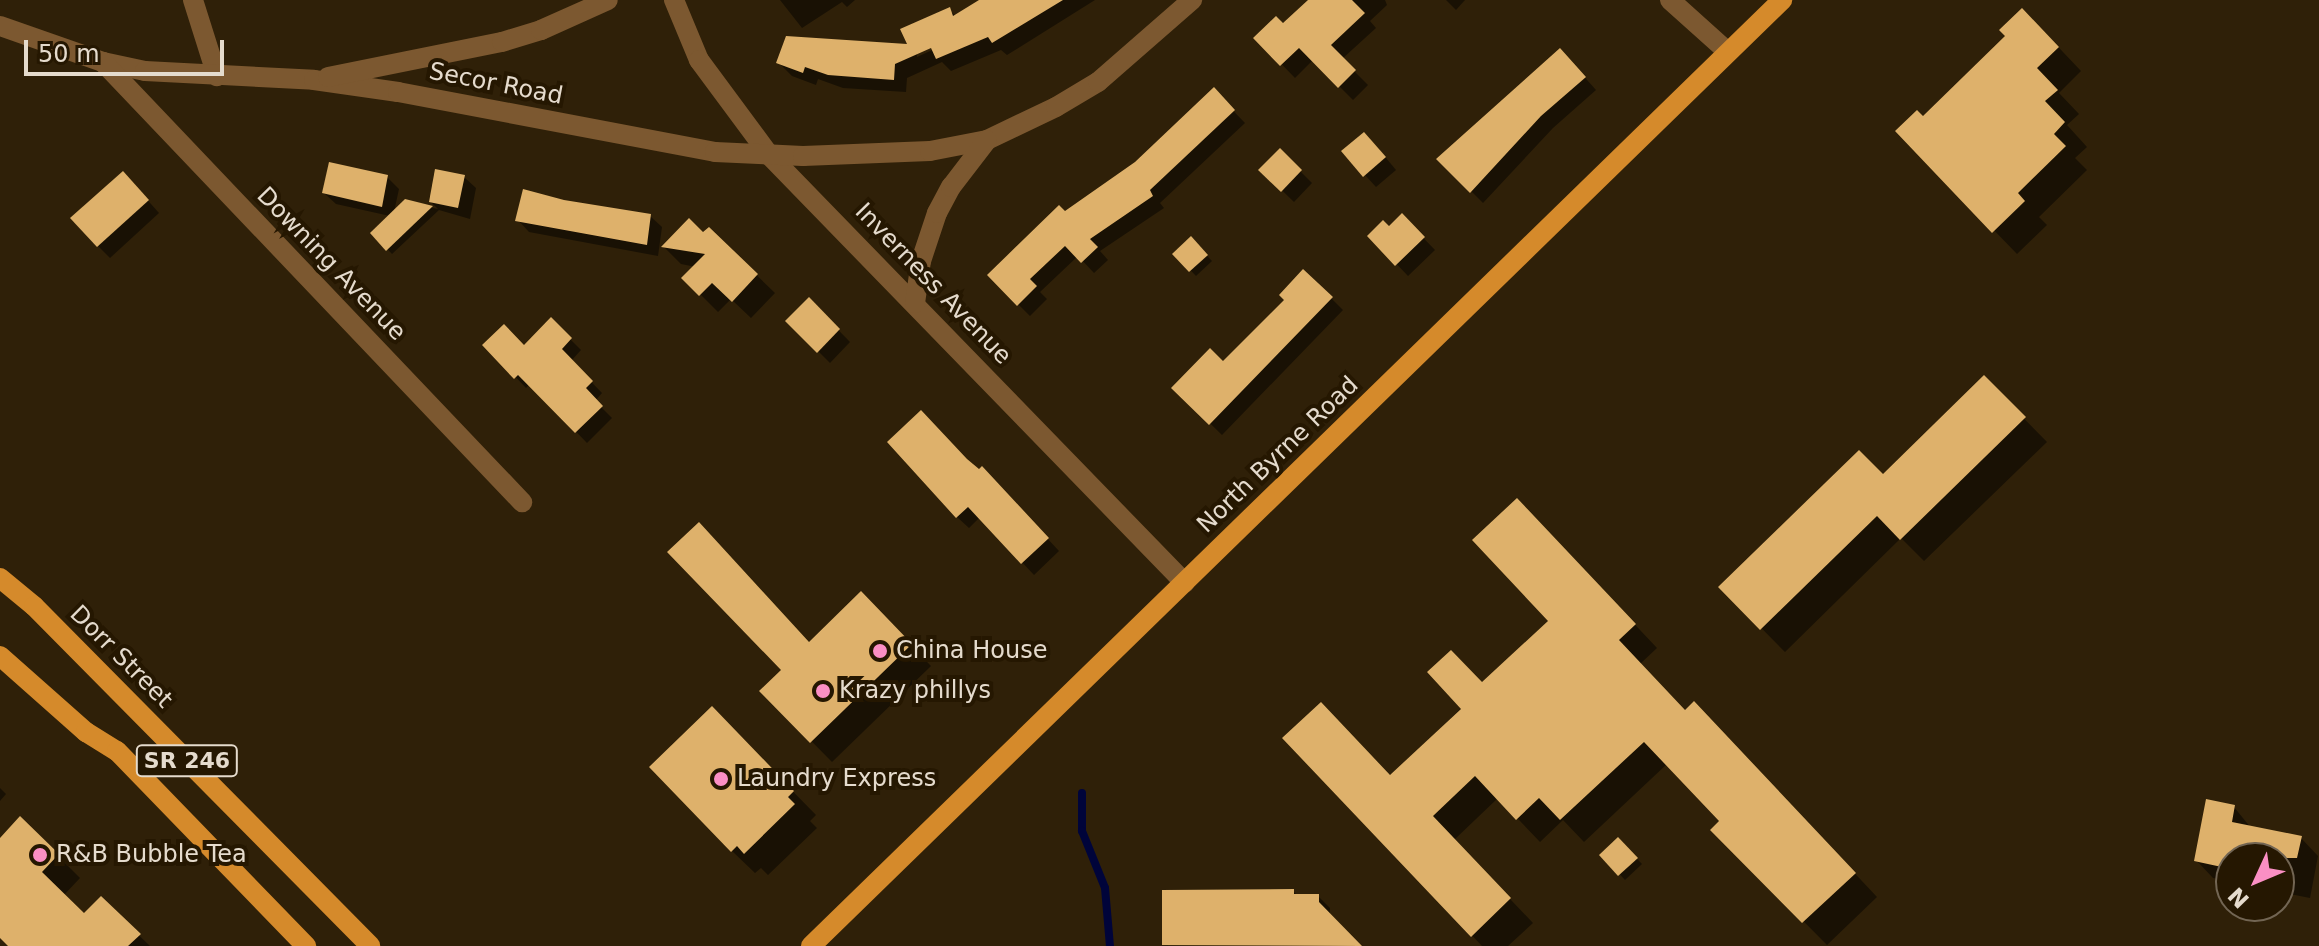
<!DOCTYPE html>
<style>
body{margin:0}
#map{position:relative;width:2319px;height:946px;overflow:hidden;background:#2f2008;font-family:"DejaVu Sans",sans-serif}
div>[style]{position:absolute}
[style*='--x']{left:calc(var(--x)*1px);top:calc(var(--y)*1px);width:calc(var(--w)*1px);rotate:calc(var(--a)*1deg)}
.shadow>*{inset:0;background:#0007}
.stream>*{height:8px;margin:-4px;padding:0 4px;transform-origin:4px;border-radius:4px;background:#00043a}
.building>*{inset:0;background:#deb16b}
.minor>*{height:20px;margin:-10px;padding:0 10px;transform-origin:10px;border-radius:10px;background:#7c5830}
.primary>*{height:20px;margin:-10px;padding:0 10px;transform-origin:10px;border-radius:10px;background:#d58a2b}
.dots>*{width:22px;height:22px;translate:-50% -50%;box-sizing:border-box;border:4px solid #251701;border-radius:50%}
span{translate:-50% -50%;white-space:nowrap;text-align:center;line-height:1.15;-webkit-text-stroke:8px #251701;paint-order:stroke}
.shield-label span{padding:2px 6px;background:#251701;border:2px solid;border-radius:6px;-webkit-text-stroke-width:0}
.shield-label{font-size:22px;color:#e5dbcd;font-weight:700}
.street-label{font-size:24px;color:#e5dbcd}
.poi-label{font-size:24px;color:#e5dbcd}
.left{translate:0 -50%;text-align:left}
.north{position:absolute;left:2215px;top:842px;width:80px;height:80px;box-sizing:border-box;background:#251701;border:2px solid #726553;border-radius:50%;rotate:226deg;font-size:22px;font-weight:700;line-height:32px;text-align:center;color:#e5dbcd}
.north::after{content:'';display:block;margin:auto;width:28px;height:36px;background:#fb8fc4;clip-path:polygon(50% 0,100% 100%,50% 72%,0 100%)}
.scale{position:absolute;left:24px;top:40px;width:200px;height:36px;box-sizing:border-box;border:4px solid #e5dbcd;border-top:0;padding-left:10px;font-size:24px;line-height:28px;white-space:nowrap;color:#e5dbcd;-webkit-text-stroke:6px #251701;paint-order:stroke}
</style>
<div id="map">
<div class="shadow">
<div style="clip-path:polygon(780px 0,855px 0,847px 7px,842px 2px,802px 28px)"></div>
<div style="clip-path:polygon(evenodd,983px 0,1095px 0,1007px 55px,1001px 50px,951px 71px,942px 62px,907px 78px,906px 92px,843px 88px,818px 79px,816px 85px,792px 76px,778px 62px,910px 46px,949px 10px,956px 16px,983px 0,940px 43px,941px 46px,917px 57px,917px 52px,940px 43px)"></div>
<div style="clip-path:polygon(1311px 0,1385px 0,1387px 5px,1370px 21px,1376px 28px,1342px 59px,1368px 85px,1353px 100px,1313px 60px,1295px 78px,1256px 38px,1283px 26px)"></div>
<div style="clip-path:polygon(1446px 0,1465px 0,1456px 10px)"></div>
<div style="clip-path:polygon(2045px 33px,2081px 71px,2059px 93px,2079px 114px,2067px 125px,2087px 147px,2075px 158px,2087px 170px,2039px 217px,2047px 225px,2017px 254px,1898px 131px,1923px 118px)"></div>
<div style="clip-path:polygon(1571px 62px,1596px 90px,1553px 128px,1483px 203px,1439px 159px)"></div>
<div style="clip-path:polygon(1213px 90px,1245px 123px,1160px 203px,1164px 208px,1100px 251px,1108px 260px,1094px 273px,1078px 256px,1040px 292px,1047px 299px,1030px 316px,989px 275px,1065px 213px,1137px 164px)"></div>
<div style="clip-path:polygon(1376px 146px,1396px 170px,1376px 187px,1365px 175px)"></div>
<div style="clip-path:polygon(1280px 151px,1312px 183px,1294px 202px,1261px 170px)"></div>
<div style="clip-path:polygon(387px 177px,399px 189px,394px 212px,405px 202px,438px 209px,431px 202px,464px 177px,476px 188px,470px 219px,439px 210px,392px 254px,372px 233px,390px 216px,336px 204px,324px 193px)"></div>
<div style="clip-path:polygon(134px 185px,159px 213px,110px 258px,98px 246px)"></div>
<div style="clip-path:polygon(563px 202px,650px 216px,662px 227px,658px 256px,529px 232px,518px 220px)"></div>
<div style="clip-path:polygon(1402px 216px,1435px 250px,1408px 276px,1370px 236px,1389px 229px)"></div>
<div style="clip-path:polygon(709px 229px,775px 293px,751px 318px,731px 299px,718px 312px,684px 278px,696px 267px,681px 264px,664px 247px,703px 235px)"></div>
<div style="clip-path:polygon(1191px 239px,1212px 261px,1196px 276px,1175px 254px)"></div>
<div style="clip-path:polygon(1331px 298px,1343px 310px,1222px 435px,1174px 388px,1223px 364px)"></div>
<div style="clip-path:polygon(809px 300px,850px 342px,830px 363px,788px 321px)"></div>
<div style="clip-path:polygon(551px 320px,581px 350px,571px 361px,602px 393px,595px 401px,612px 418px,587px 443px,530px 384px,526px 388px,485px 345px,524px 347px)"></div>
<div style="clip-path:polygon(1984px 378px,2047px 442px,1924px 561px,1901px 538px,1785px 652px,1721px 587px,1883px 477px)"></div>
<div style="clip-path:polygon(969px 464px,994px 481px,1059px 551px,1034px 575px,980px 517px,969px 528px,957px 517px)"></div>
<div style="clip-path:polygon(1540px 524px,1657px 648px,1640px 664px,1686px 712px,1717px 727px,1877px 897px,1827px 945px,1713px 830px,1722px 821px,1667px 764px,1584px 842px,1563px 820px,1540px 842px,1498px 798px,1454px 840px,1533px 923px,1508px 946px,1482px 946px,1285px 738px,1391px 777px,1550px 621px)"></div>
<div style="clip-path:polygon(861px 594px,931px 666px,832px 762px,762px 691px)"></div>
<div style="clip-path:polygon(712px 709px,816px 815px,810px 821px,817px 828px,768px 875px,761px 868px,755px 873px,732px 851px)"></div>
<div style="clip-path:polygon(0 788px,6px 794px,0 801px)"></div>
<div style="clip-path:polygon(2234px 807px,2251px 828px,2301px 838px,2318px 856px,2310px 898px,2279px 892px,2279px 858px,2231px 858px,2231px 881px,2213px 878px,2196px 860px)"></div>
<div style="clip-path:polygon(21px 819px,80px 878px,63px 896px,84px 916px,101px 899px,150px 946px,10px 946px,0 936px,0 841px)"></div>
<div style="clip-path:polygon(1618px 839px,1642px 864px,1625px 880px,1602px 855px)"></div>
<div style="clip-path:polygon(1293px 891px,1298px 896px,1318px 896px,1330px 908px,1330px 916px,1359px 946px,1164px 944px)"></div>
</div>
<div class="stream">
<div style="--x:1082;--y:793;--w:38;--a:90"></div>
<div style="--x:1082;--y:831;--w:61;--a:68"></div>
<div style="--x:1105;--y:888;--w:58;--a:85.1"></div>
</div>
<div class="building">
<div style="clip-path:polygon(979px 0,1063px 0,992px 43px,988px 37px,936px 59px,931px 48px,895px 64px,894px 80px,828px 75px,805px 67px,803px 73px,776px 63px,786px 36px,907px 44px,900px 29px,950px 7px,953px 16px)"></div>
<div style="clip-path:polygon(1308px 0,1352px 0,1365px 13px,1331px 45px,1356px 70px,1338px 88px,1299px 48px,1280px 66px,1253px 38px,1276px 16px,1283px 23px)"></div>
<div style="clip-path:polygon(2022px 8px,2059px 47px,2037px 68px,2058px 90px,2045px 101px,2065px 122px,2054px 134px,2066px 146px,2018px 193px,2025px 201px,1992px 233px,1895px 131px,1917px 110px,1923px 116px,2005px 36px,1999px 30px)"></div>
<div style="clip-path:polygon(1560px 48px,1586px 77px,1541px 116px,1470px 193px,1436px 159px)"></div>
<div style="clip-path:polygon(1214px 87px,1235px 110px,1150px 190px,1153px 196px,1090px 239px,1098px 247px,1081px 263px,1065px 246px,1030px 279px,1037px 286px,1017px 306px,987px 275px,1059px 205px,1065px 211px,1135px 162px)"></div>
<div style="clip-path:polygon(1364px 132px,1386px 157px,1363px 177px,1341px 151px)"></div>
<div style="clip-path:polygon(1280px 148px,1302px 170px,1281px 192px,1258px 170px)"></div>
<div style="clip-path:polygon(329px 162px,388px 175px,382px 207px,322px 193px)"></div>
<div style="clip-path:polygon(435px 169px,465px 175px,458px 208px,429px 202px)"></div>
<div style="clip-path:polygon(123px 171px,149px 200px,97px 247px,70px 218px)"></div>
<div style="clip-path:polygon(523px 189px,564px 200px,651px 214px,647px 245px,515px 221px)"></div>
<div style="clip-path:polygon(405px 199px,433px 206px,386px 251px,370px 233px)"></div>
<div style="clip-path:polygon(1402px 213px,1425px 237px,1395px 266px,1367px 236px,1383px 220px,1389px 226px)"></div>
<div style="clip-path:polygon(689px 218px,703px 232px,709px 227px,758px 274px,732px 302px,712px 283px,699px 296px,681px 278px,705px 254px,661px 247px)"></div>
<div style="clip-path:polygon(1191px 236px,1208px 255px,1189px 272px,1172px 254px)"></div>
<div style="clip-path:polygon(1303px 269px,1333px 297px,1209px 425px,1171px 388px,1210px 348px,1223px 361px,1284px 300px,1279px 295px)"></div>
<div style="clip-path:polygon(809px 297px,840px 329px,817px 353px,785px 321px)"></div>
<div style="clip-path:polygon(551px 317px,572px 338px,562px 349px,593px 381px,586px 388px,603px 406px,575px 433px,518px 375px,514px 379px,482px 345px,504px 324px,524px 345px)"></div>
<div style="clip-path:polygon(1984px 375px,2026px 417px,1900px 540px,1877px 516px,1760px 630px,1718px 587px,1859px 450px,1883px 474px)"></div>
<div style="clip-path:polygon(921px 410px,967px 459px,979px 469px,982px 466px,1049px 538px,1021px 564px,968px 507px,956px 518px,887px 442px)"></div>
<div style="clip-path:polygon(1517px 498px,1636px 624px,1619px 640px,1685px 710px,1694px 701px,1856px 873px,1802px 923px,1710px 830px,1719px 821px,1644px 742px,1560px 820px,1539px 798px,1516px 820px,1475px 776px,1433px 816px,1511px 898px,1471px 937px,1282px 738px,1321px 702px,1390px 775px,1461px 709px,1427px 672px,1451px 650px,1482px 682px,1548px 621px,1472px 540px)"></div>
<div style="clip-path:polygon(699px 522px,809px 642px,861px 591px,912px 644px,810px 743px,759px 691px,781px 670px,667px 552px)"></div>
<div style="clip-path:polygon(712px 706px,794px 791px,788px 797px,795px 804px,744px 854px,737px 846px,731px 852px,649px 767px)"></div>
<div style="clip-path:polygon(2206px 799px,2235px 805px,2232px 822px,2302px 836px,2297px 858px,2231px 858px,2231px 869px,2194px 861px)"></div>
<div style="clip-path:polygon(20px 816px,59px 854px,42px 872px,84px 913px,101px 896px,141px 934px,128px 946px,8px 946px,0 938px,0 838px)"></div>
<div style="clip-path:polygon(1618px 837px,1638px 858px,1618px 876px,1599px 855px)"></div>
<div style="clip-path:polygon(1294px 889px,1294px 894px,1319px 894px,1319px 902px,1362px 946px,1162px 945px,1162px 890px)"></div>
</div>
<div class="minor">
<div style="--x:193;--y:0;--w:80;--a:72.5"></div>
<div style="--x:674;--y:0;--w:65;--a:67.4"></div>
<div style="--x:699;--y:60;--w:119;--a:53.5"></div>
<div style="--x:770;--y:156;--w:595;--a:45.82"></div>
<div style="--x:1670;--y:0;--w:78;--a:41.9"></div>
<div style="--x:0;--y:26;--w:109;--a:19.3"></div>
<div style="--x:103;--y:62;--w:43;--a:12.1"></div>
<div style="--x:145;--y:71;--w:169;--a:3"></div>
<div style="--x:314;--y:80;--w:85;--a:8.1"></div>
<div style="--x:398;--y:92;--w:323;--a:10.7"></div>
<div style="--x:715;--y:152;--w:88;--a:2.6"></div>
<div style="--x:803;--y:156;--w:127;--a:-2.3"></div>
<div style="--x:930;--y:151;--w:58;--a:-10.9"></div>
<div style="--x:987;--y:140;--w:76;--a:-25.6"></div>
<div style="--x:1056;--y:107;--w:49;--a:-30.8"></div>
<div style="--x:1098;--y:82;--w:125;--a:-41.1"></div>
<div style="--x:103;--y:62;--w:608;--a:46.4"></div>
<div style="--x:328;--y:77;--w:177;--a:-11.4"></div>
<div style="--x:502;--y:42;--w:41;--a:-17.1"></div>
<div style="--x:541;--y:30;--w:73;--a:-24.1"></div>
<div style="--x:915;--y:303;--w:42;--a:-81.9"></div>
<div style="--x:921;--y:261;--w:51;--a:-71.6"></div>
<div style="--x:937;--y:213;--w:30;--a:-62"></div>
<div style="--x:951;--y:187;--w:59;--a:-52.5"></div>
</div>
<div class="primary">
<div style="--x:0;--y:578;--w:44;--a:39.5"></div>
<div style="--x:34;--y:606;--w:478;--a:45.3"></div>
<div style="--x:0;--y:656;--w:115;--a:41.5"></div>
<div style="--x:86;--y:732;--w:36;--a:32"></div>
<div style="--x:117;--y:751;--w:272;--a:45.9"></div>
<div style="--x:811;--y:946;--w:1356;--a:-44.25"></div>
</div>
<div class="dots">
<div style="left:880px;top:651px;background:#fb8fc4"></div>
<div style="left:823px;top:691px;background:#fb8fc4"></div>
<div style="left:721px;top:779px;background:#fb8fc4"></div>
<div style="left:40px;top:855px;background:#fb8fc4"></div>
</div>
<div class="shield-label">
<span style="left:187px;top:761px">SR 246</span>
</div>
<div class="street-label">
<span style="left:496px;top:84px;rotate:11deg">Secor Road</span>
<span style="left:331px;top:264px;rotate:46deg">Downing Avenue</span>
<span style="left:933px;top:284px;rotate:46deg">Inverness Avenue</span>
<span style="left:1278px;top:455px;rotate:-44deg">North Byrne Road</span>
<span style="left:121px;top:657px;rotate:45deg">Dorr Street</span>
</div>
<div class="poi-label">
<span class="left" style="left:896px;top:651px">China House</span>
<span class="left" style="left:839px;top:691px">Krazy phillys</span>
<span class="left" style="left:737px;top:779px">Laundry Express</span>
<span class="left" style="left:56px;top:855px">R&amp;B Bubble Tea</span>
</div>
<div class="north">N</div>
<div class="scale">50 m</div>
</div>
